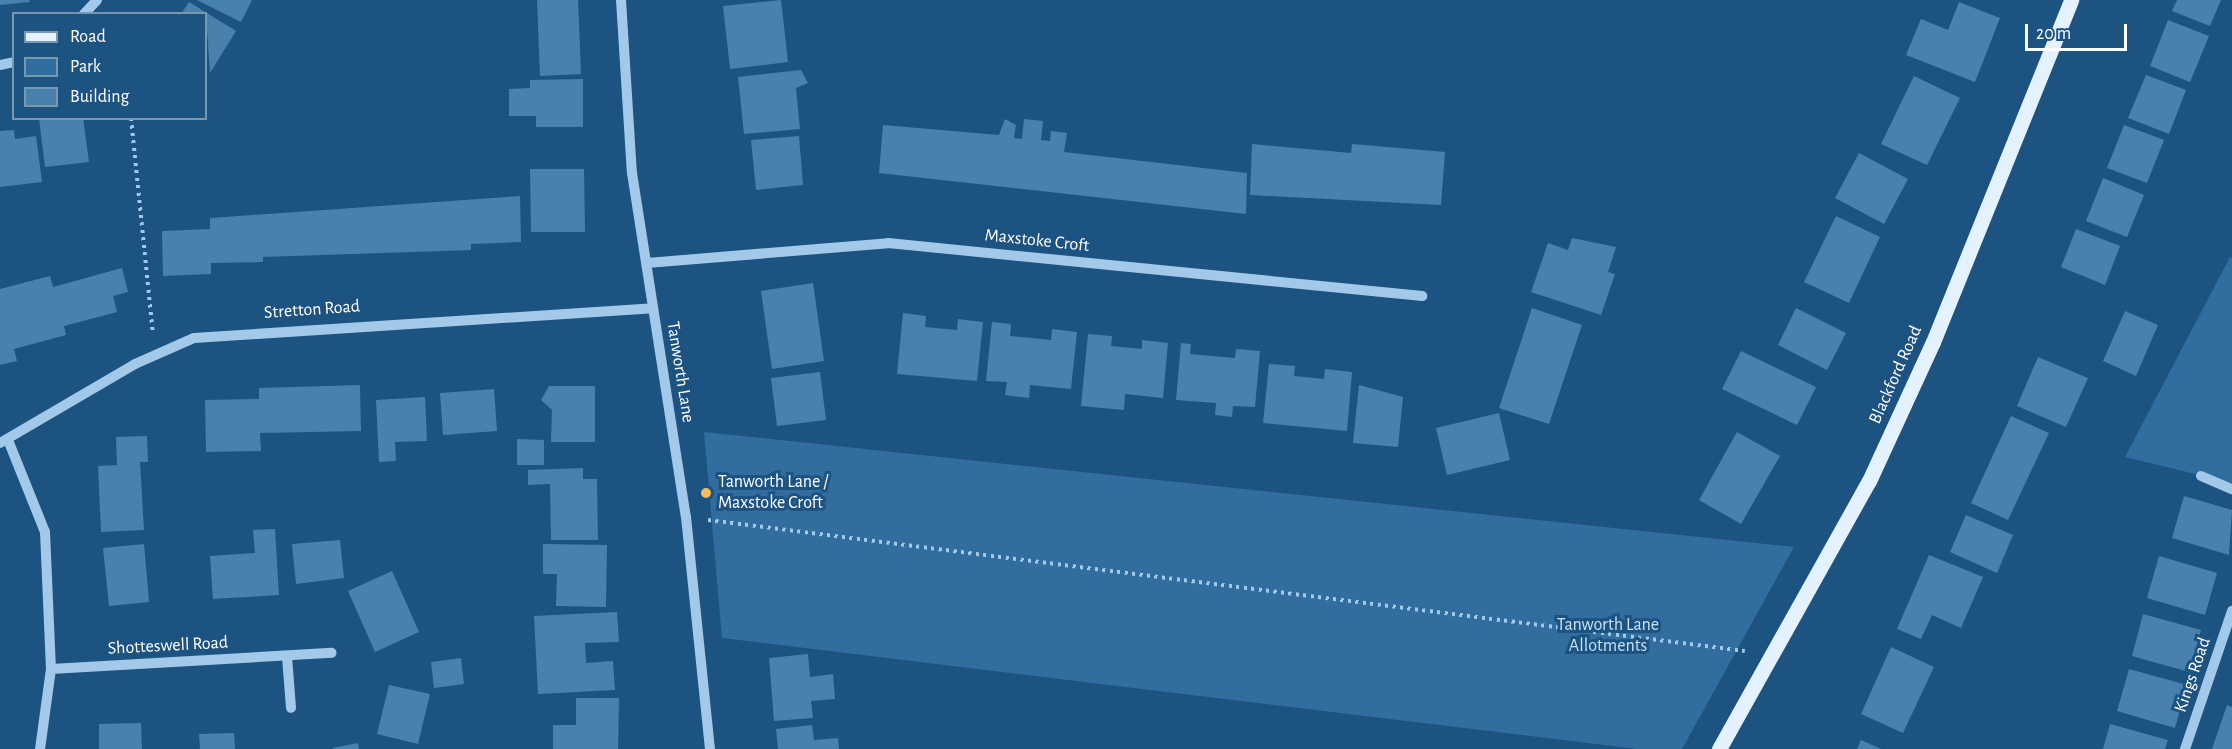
<!DOCTYPE html>
<style>
body{margin:0}
#map{position:relative;width:2232px;height:749px;overflow:hidden;background:#1d5380;font-family:"Alegreya Sans",sans-serif}
div>[style]{position:absolute}
[style*='--x']{left:calc(var(--x)*1px);top:calc(var(--y)*1px);width:calc(var(--w)*1px);rotate:calc(var(--a)*1deg)}
.green>*{inset:0;background:#316d9e}
.building>*{inset:0;background:#4a80ac}
.path>*{height:4px;margin-top:-2px;transform-origin:0;background:repeating-linear-gradient(90deg,#a2c9e9 0 3px,transparent 0 7.5px)}
.minor>*{height:10px;margin:-5px;padding:0 5px;transform-origin:5px;border-radius:5px;background:#a2c9e9}
.major>*{height:15px;margin:-7.5px;padding:0 7.5px;transform-origin:7.5px;border-radius:7.5px;background:#e4f1fe}
.dots>*{width:16px;height:16px;translate:-50% -50%;box-sizing:border-box;border:3px solid #1d5380;border-radius:50%}
span{translate:-50% -50%;white-space:nowrap;text-align:center;line-height:1.15;-webkit-text-stroke:6px #1d5380;paint-order:stroke}
.street-label{font-size:18px;color:#fff}
.poi-label{font-size:18px;color:#fff}
.left{translate:0 -50%;text-align:left}
.park-label{font-size:18px;color:#c6e1f7}
.legend{position:absolute;left:12px;top:12px;width:195px;height:108px;box-sizing:border-box;background:#1d5380;border:2px solid #7798b3;margin:0;padding:8px 10px;list-style:none;font-size:18px;color:#fff}
.legend li{display:flex;align-items:center;gap:12px;height:30px}
.legend b{width:30px;border:2px solid #7798b3}
.scale{position:absolute;left:2025px;top:24px;width:102px;height:27px;box-sizing:border-box;border:3px solid #fff;border-top:0;padding-left:8px;font-size:18px;line-height:21px;white-space:nowrap;color:#fff;-webkit-text-stroke:4px #1d5380;paint-order:stroke}
</style>
<div id="map">
<div class="green">
<div style="clip-path:polygon(2230px 257px,2232px 258px,2232px 483px,2125px 457px)"></div>
<div style="clip-path:polygon(704px 432px,1794px 547px,1682px 749px,1637px 749px,722px 638px)"></div>
</div>
<div class="building">
<div style="clip-path:polygon(0 0,29px 0,30px 2px,0 5px)"></div>
<div style="clip-path:polygon(197px 0,252px 0,241px 22px)"></div>
<div style="clip-path:polygon(537px 0,578px 0,581px 74px,540px 76px)"></div>
<div style="clip-path:polygon(781px 0,788px 62px,730px 69px,723px 6px)"></div>
<div style="clip-path:polygon(2177px 0,2221px 0,2210px 26px,2172px 11px)"></div>
<div style="clip-path:polygon(189px 2px,236px 31px,210px 73px,206px 14px,181px 14px)"></div>
<div style="clip-path:polygon(1959px 2px,2000px 18px,1975px 82px,1906px 55px,1921px 19px,1948px 30px)"></div>
<div style="clip-path:polygon(2168px 20px,2209px 36px,2190px 82px,2150px 66px)"></div>
<div style="clip-path:polygon(801px 70px,808px 83px,796px 88px,800px 129px,744px 134px,738px 77px)"></div>
<div style="clip-path:polygon(2146px 75px,2186px 90px,2169px 134px,2128px 118px)"></div>
<div style="clip-path:polygon(1914px 76px,1960px 98px,1927px 165px,1881px 144px)"></div>
<div style="clip-path:polygon(583px 79px,583px 127px,536px 127px,536px 116px,509px 116px,509px 89px,530px 88px,530px 80px)"></div>
<div style="clip-path:polygon(39px 118px,83px 118px,89px 162px,45px 167px)"></div>
<div style="clip-path:polygon(1005px 119px,1016px 125px,1014px 138px,1022px 139px,1024px 119px,1043px 121px,1041px 140px,1050px 141px,1051px 131px,1067px 133px,1064px 152px,1247px 173px,1246px 214px,879px 173px,883px 125px,999px 135px)"></div>
<div style="clip-path:polygon(2124px 125px,2164px 140px,2147px 183px,2107px 168px)"></div>
<div style="clip-path:polygon(14px 130px,15px 139px,36px 136px,42px 182px,0 187px,0 131px)"></div>
<div style="clip-path:polygon(799px 136px,803px 185px,756px 190px,751px 140px)"></div>
<div style="clip-path:polygon(1252px 144px,1351px 153px,1352px 144px,1445px 152px,1441px 205px,1250px 195px)"></div>
<div style="clip-path:polygon(1859px 153px,1908px 179px,1884px 224px,1835px 198px)"></div>
<div style="clip-path:polygon(530px 169px,584px 169px,585px 232px,531px 232px)"></div>
<div style="clip-path:polygon(2103px 178px,2144px 195px,2127px 237px,2086px 221px)"></div>
<div style="clip-path:polygon(520px 196px,521px 242px,471px 244px,471px 250px,263px 257px,263px 262px,211px 263px,211px 274px,163px 276px,162px 231px,210px 229px,210px 218px)"></div>
<div style="clip-path:polygon(1836px 216px,1880px 237px,1849px 303px,1804px 282px)"></div>
<div style="clip-path:polygon(2076px 229px,2120px 246px,2105px 285px,2061px 267px)"></div>
<div style="clip-path:polygon(1572px 238px,1616px 247px,1608px 272px,1615px 274px,1601px 315px,1531px 292px,1548px 243px,1568px 250px)"></div>
<div style="clip-path:polygon(122px 268px,128px 292px,113px 296px,117px 312px,64px 326px,66px 335px,14px 349px,17px 361px,0 365px,0 289px,50px 276px,53px 287px)"></div>
<div style="clip-path:polygon(813px 283px,824px 361px,772px 369px,761px 291px)"></div>
<div style="clip-path:polygon(1532px 308px,1582px 325px,1549px 424px,1499px 408px)"></div>
<div style="clip-path:polygon(1796px 308px,1846px 333px,1827px 370px,1778px 345px)"></div>
<div style="clip-path:polygon(2125px 311px,2158px 325px,2136px 376px,2103px 361px)"></div>
<div style="clip-path:polygon(903px 313px,926px 316px,925px 327px,957px 330px,958px 319px,983px 322px,977px 381px,897px 374px)"></div>
<div style="clip-path:polygon(992px 322px,1011px 324px,1010px 336px,1051px 340px,1052px 329px,1077px 332px,1071px 389px,1030px 385px,1029px 398px,1005px 395px,1007px 382px,986px 381px)"></div>
<div style="clip-path:polygon(1088px 334px,1112px 336px,1111px 346px,1142px 349px,1142px 340px,1168px 343px,1163px 398px,1125px 394px,1124px 410px,1081px 406px)"></div>
<div style="clip-path:polygon(1181px 343px,1191px 344px,1190px 354px,1235px 358px,1236px 349px,1260px 351px,1255px 407px,1233px 406px,1232px 417px,1215px 415px,1216px 403px,1176px 400px)"></div>
<div style="clip-path:polygon(1741px 351px,1816px 387px,1797px 425px,1722px 389px)"></div>
<div style="clip-path:polygon(2038px 357px,2088px 378px,2066px 427px,2017px 406px)"></div>
<div style="clip-path:polygon(1269px 364px,1295px 366px,1294px 376px,1324px 379px,1325px 369px,1352px 372px,1347px 431px,1263px 423px)"></div>
<div style="clip-path:polygon(820px 372px,826px 420px,777px 426px,771px 378px)"></div>
<div style="clip-path:polygon(360px 385px,361px 431px,260px 433px,261px 451px,206px 452px,205px 400px,259px 399px,259px 388px)"></div>
<div style="clip-path:polygon(1359px 385px,1403px 397px,1398px 447px,1353px 443px)"></div>
<div style="clip-path:polygon(549px 386px,595px 386px,595px 442px,551px 442px,552px 410px,541px 400px)"></div>
<div style="clip-path:polygon(494px 389px,497px 431px,443px 435px,440px 393px)"></div>
<div style="clip-path:polygon(425px 397px,427px 441px,395px 442px,396px 461px,379px 462px,376px 400px)"></div>
<div style="clip-path:polygon(1499px 413px,1510px 460px,1447px 475px,1436px 428px)"></div>
<div style="clip-path:polygon(2011px 416px,2049px 433px,2008px 520px,1971px 503px)"></div>
<div style="clip-path:polygon(1737px 432px,1780px 456px,1741px 524px,1699px 500px)"></div>
<div style="clip-path:polygon(147px 436px,148px 462px,140px 462px,144px 530px,101px 532px,98px 466px,117px 465px,116px 437px)"></div>
<div style="clip-path:polygon(517px 439px,544px 440px,544px 465px,517px 465px)"></div>
<div style="clip-path:polygon(583px 468px,583px 479px,597px 479px,598px 540px,551px 540px,550px 484px,528px 485px,528px 470px)"></div>
<div style="clip-path:polygon(2184px 496px,2232px 510px,2229px 555px,2172px 538px)"></div>
<div style="clip-path:polygon(1966px 515px,2013px 535px,1997px 573px,1950px 552px)"></div>
<div style="clip-path:polygon(275px 529px,279px 595px,213px 599px,210px 556px,255px 553px,253px 530px)"></div>
<div style="clip-path:polygon(340px 540px,344px 578px,296px 584px,292px 544px)"></div>
<div style="clip-path:polygon(144px 544px,149px 602px,109px 606px,103px 548px)"></div>
<div style="clip-path:polygon(543px 544px,607px 545px,606px 607px,556px 606px,557px 574px,543px 574px)"></div>
<div style="clip-path:polygon(1929px 555px,1983px 577px,1961px 628px,1932px 615px,1921px 639px,1897px 629px)"></div>
<div style="clip-path:polygon(2159px 556px,2217px 573px,2205px 615px,2147px 598px)"></div>
<div style="clip-path:polygon(392px 571px,419px 632px,375px 652px,348px 591px)"></div>
<div style="clip-path:polygon(617px 612px,619px 642px,585px 643px,586px 663px,613px 661px,615px 690px,538px 694px,534px 616px)"></div>
<div style="clip-path:polygon(2143px 614px,2201px 630px,2189px 672px,2132px 656px)"></div>
<div style="clip-path:polygon(1891px 647px,1934px 667px,1903px 733px,1861px 714px)"></div>
<div style="clip-path:polygon(808px 654px,810px 677px,833px 674px,835px 699px,811px 701px,813px 718px,774px 721px,769px 658px)"></div>
<div style="clip-path:polygon(461px 658px,464px 684px,434px 688px,431px 662px)"></div>
<div style="clip-path:polygon(2129px 669px,2187px 685px,2175px 728px,2117px 711px)"></div>
<div style="clip-path:polygon(389px 685px,430px 694px,418px 744px,377px 734px)"></div>
<div style="clip-path:polygon(576px 698px,619px 698px,618px 749px,553px 749px,553px 725px,576px 725px)"></div>
<div style="clip-path:polygon(2227px 705px,2232px 707px,2232px 749px,2212px 749px)"></div>
<div style="clip-path:polygon(141px 723px,142px 749px,99px 749px,99px 724px)"></div>
<div style="clip-path:polygon(2110px 724px,2168px 740px,2165px 749px,2103px 749px)"></div>
<div style="clip-path:polygon(812px 725px,814px 740px,838px 738px,839px 749px,778px 749px,776px 729px)"></div>
<div style="clip-path:polygon(234px 733px,235px 749px,200px 749px,199px 734px)"></div>
<div style="clip-path:polygon(1861px 740px,1881px 749px,1857px 749px)"></div>
<div style="clip-path:polygon(358px 743px,359px 749px,333px 749px,333px 748px)"></div>
</div>
<div class="path">
<div style="--x:131;--y:118;--w:216;--a:84.2"></div>
<div style="--x:708;--y:520;--w:1045;--a:7.2"></div>
</div>
<div class="minor">
<div style="--x:621;--y:0;--w:173;--a:86.4"></div>
<div style="--x:632;--y:173;--w:348;--a:81.1"></div>
<div style="--x:686;--y:517;--w:233;--a:84.1"></div>
<div style="--x:84;--y:14;--w:19;--a:-47"></div>
<div style="--x:0;--y:65;--w:14;--a:-12"></div>
<div style="--x:647;--y:263;--w:242;--a:-4.7"></div>
<div style="--x:888;--y:243;--w:537;--a:5.67"></div>
<div style="--x:8;--y:440;--w:99;--a:68.1"></div>
<div style="--x:45;--y:532;--w:137;--a:87.5"></div>
<div style="--x:51;--y:669;--w:81;--a:97.8"></div>
<div style="--x:0;--y:443;--w:156;--a:-30.3"></div>
<div style="--x:135;--y:364;--w:64;--a:-23.8"></div>
<div style="--x:194;--y:338;--w:460;--a:-3.7"></div>
<div style="--x:2201;--y:476;--w:34;--a:23"></div>
<div style="--x:287;--y:657;--w:51;--a:85.5"></div>
<div style="--x:51;--y:669;--w:281;--a:-3.3"></div>
<div style="--x:2185;--y:749;--w:146;--a:-71.2"></div>
</div>
<div class="major">
<div style="--x:1719;--y:749;--w:307;--a:-60.8"></div>
<div style="--x:1869;--y:481;--w:153;--a:-65.3"></div>
<div style="--x:1933;--y:342;--w:369;--a:-68"></div>
</div>
<div class="dots">
<div style="left:706px;top:493px;background:#f8bc60"></div>
</div>
<div class="street-label">
<span style="left:1037px;top:241px;rotate:6deg">Maxstoke Croft</span>
<span style="left:312px;top:310px;rotate:-4deg">Stretton Road</span>
<span style="left:680px;top:372px;rotate:81deg">Tanworth Lane</span>
<span style="left:1896px;top:375px;rotate:-66deg">Blackford Road</span>
<span style="left:168px;top:646px;rotate:-3deg">Shotteswell Road</span>
<span style="left:2193px;top:675px;rotate:-71deg">Kings Road</span>
</div>
<div class="poi-label">
<span class="left" style="left:718px;top:493px">Tanworth Lane /<br>Maxstoke Croft</span>
</div>
<div class="park-label">
<span style="left:1608px;top:636px">Tanworth Lane<br>Allotments</span>
</div>
<ul class="legend">
<li><b style="height:8px;background:#e4f1fe"></b>Road</li>
<li><b style="height:16px;background:#316d9e"></b>Park</li>
<li><b style="height:16px;background:#4a80ac"></b>Building</li>
</ul>
<div class="scale">20 m</div>
</div>
